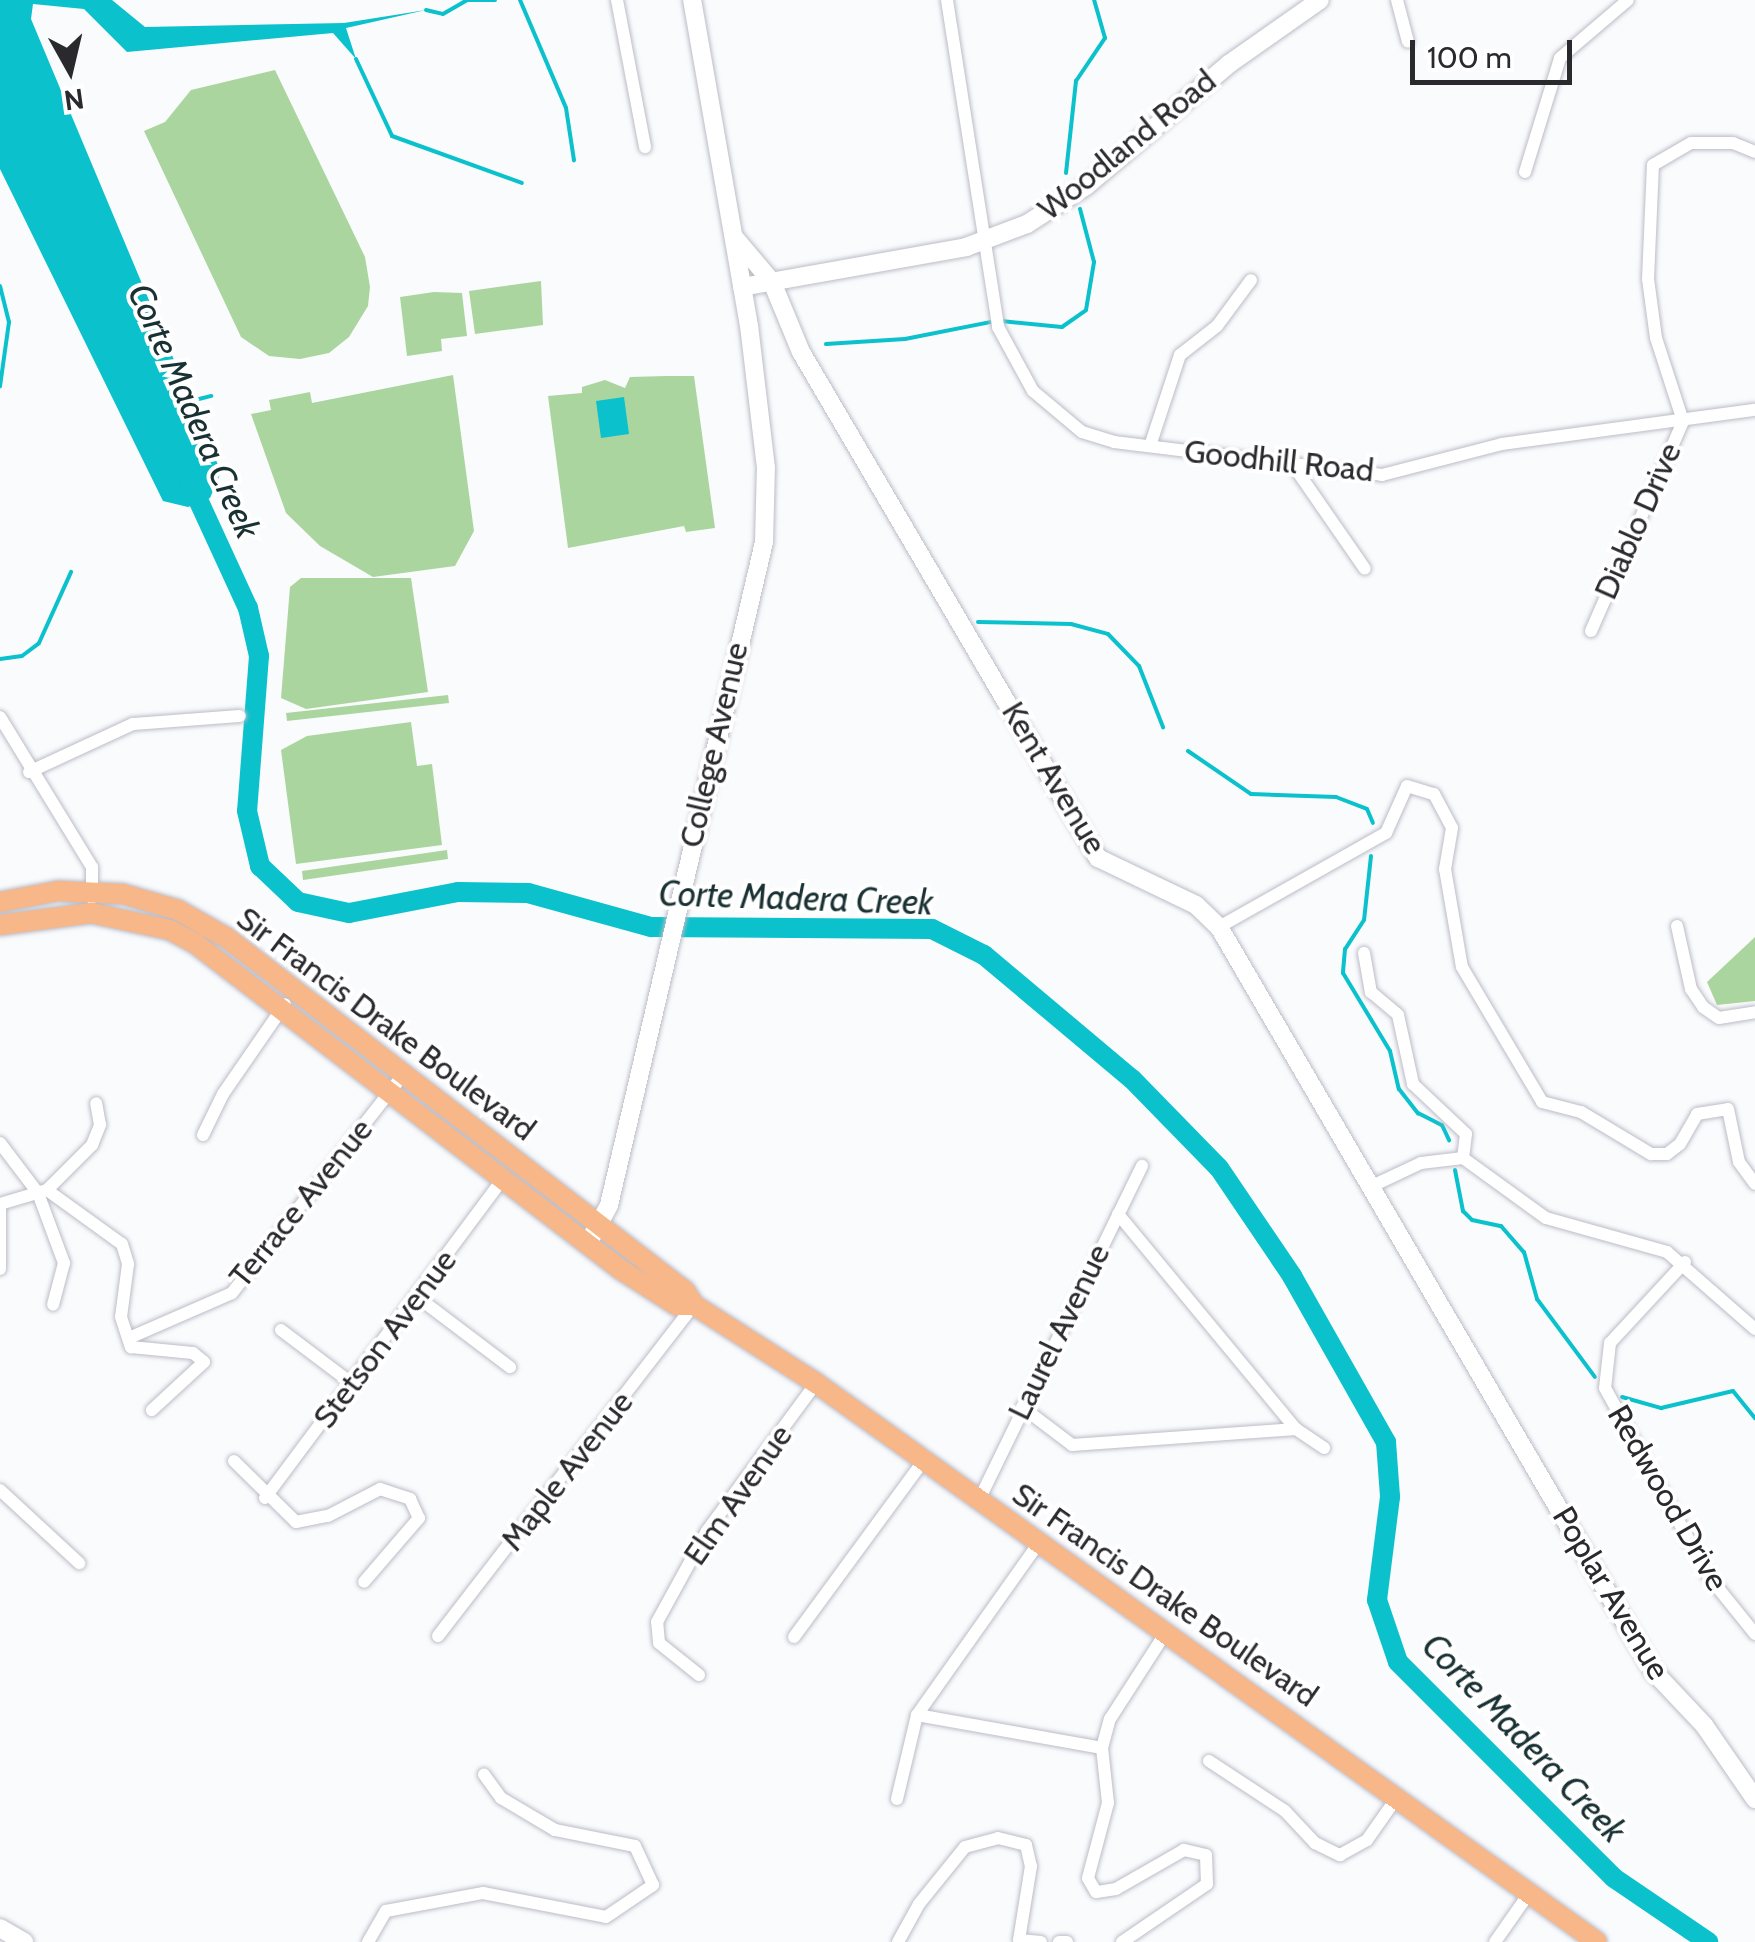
<!DOCTYPE html>
<style>
body{margin:0}
#map{position:relative;width:1755px;height:1942px;overflow:hidden;background:#fafbfd;font-family:Cabin,sans-serif}
div>[style]{position:absolute}
[style*='--x']{left:calc(var(--x)*1px);top:calc(var(--y)*1px);width:calc(var(--w)*1px);rotate:calc(var(--a)*1deg)}
.green>*{inset:0;background:#abd59e}
.water>*{inset:0;background:#0bc1cb}
.stream>*{height:4px;margin:-2px;padding:0 2px;transform-origin:2px;border-radius:2px;background:#0bc1cb}
.river>*{height:20px;margin:-10px;padding:0 10px;transform-origin:10px;border-radius:10px;background:#0bc1cb}
.roads{filter:drop-shadow(0 0 2px #bbbcc7) drop-shadow(0 0 2px #bbbcc7)}
.street>*{height:12px;margin:-6px;padding:0 6px;transform-origin:6px;border-radius:6px;background:#fff}
.secondary>*{height:18px;margin:-9px;padding:0 9px;transform-origin:9px;border-radius:9px;background:#fff}
.primary>*{height:20px;margin:-10px;padding:0 10px;transform-origin:10px;border-radius:10px;background:#f7b788}
span{translate:-50% -50%;white-space:nowrap;text-align:center;line-height:1.15;-webkit-text-stroke:8px #fff;paint-order:stroke}
.street-label{font-size:32px;color:#29292e}
.water-label{font-size:35px;color:#193133;font-style:italic}
.north{position:absolute;left:20px;top:20px;width:100px;height:100px;-webkit-text-stroke:8px #fff;paint-order:stroke;rotate:172deg;font-size:28px;font-weight:700;line-height:40px;text-align:center;color:#29292e}
.north::after{content:'';display:block;margin:auto;width:35px;height:45px;background:#29292e;clip-path:polygon(50% 0,100% 100%,50% 72%,0 100%)}
.scale{position:absolute;left:1410px;top:40px;width:162px;height:45px;box-sizing:border-box;border:5px solid #29292e;border-top:0;padding-left:12px;font-size:30px;line-height:35px;white-space:nowrap;color:#29292e;-webkit-text-stroke:8px #fff;paint-order:stroke}
</style>
<div id="map">
<div class="green">
<div style="clip-path:polygon(275px 70px,365px 257px,370px 287px,368px 306px,349px 337px,329px 353px,300px 359px,269px 356px,241px 337px,144px 131px,165px 122px,191px 90px)"></div>
<div style="clip-path:polygon(541px 281px,543px 325px,475px 334px,469px 291px)"></div>
<div style="clip-path:polygon(434px 292px,462px 293px,467px 336px,441px 339px,442px 351px,407px 356px,400px 297px)"></div>
<div style="clip-path:polygon(453px 375px,474px 531px,455px 566px,373px 577px,320px 546px,286px 513px,251px 414px,271px 410px,269px 400px,310px 392px,312px 403px)"></div>
<div style="clip-path:polygon(666px 376px,694px 376px,715px 528px,686px 532px,684px 526px,568px 548px,548px 396px,582px 393px,582px 387px,605px 380px,625px 388px,630px 377px)"></div>
<div style="clip-path:polygon(301px 578px,411px 578px,428px 692px,306px 709px,281px 698px,290px 587px)"></div>
<div style="clip-path:polygon(448px 695px,449px 703px,287px 721px,286px 713px)"></div>
<div style="clip-path:polygon(411px 722px,417px 766px,432px 764px,442px 845px,296px 864px,281px 750px,307px 736px)"></div>
<div style="clip-path:polygon(447px 850px,448px 859px,303px 880px,302px 871px)"></div>
<div style="clip-path:polygon(1755px 937px,1755px 1001px,1717px 1005px,1707px 982px)"></div>
</div>
<div class="water">
<div style="clip-path:polygon(0 0,112px 0,145px 27px,344px 23px,426px 10px,346px 28px,356px 59px,333px 33px,127px 52px,84px 9px,33px 4px,31px 19px,221px 472px,210px 498px,188px 507px,163px 501px,0 169px)"></div>
<div style="clip-path:polygon(624px 397px,629px 434px,601px 438px,596px 401px)"></div>
</div>
<div class="stream">
<div style="--x:520;--y:0;--w:117;--a:66.9"></div>
<div style="--x:566;--y:108;--w:53;--a:81.3"></div>
<div style="--x:426;--y:10;--w:17;--a:13"></div>
<div style="--x:443;--y:14;--w:28;--a:-30"></div>
<div style="--x:467;--y:0;--w:28;--a:0"></div>
<div style="--x:356;--y:59;--w:85;--a:64.9"></div>
<div style="--x:392;--y:136;--w:138;--a:19.9"></div>
<div style="--x:1066;--y:173;--w:93;--a:-83.8"></div>
<div style="--x:1076;--y:81;--w:52;--a:-56"></div>
<div style="--x:1105;--y:38;--w:40;--a:-106"></div>
<div style="--x:0;--y:286;--w:37;--a:76"></div>
<div style="--x:9;--y:322;--w:65;--a:98"></div>
<div style="--x:1001;--y:321;--w:61;--a:5.6"></div>
<div style="--x:1062;--y:327;--w:29;--a:-35"></div>
<div style="--x:1086;--y:310;--w:49;--a:-80.5"></div>
<div style="--x:1094;--y:262;--w:55;--a:-104.8"></div>
<div style="--x:826;--y:344;--w:79;--a:-3.6"></div>
<div style="--x:905;--y:339;--w:88;--a:-11.2"></div>
<div style="--x:191;--y:401;--w:21;--a:-14"></div>
<div style="--x:978;--y:622;--w:93;--a:1.2"></div>
<div style="--x:1071;--y:624;--w:38;--a:15"></div>
<div style="--x:1108;--y:634;--w:45;--a:45.9"></div>
<div style="--x:1139;--y:666;--w:66;--a:68.5"></div>
<div style="--x:0;--y:659;--w:22;--a:-8"></div>
<div style="--x:22;--y:656;--w:21;--a:-37"></div>
<div style="--x:39;--y:643;--w:78;--a:-65.7"></div>
<div style="--x:1188;--y:751;--w:76;--a:34.3"></div>
<div style="--x:1251;--y:794;--w:85;--a:2"></div>
<div style="--x:1336;--y:797;--w:33;--a:21"></div>
<div style="--x:1367;--y:809;--w:15;--a:67"></div>
<div style="--x:1371;--y:856;--w:64;--a:96.2"></div>
<div style="--x:1364;--y:920;--w:35;--a:123"></div>
<div style="--x:1345;--y:949;--w:24;--a:95"></div>
<div style="--x:1343;--y:973;--w:91;--a:58.9"></div>
<div style="--x:1390;--y:1051;--w:39;--a:77"></div>
<div style="--x:1399;--y:1089;--w:31;--a:52"></div>
<div style="--x:1418;--y:1113;--w:27;--a:27"></div>
<div style="--x:1442;--y:1125;--w:17;--a:65"></div>
<div style="--x:1455;--y:1170;--w:42;--a:79"></div>
<div style="--x:1463;--y:1211;--w:13;--a:45"></div>
<div style="--x:1472;--y:1220;--w:30;--a:12"></div>
<div style="--x:1501;--y:1226;--w:35;--a:49"></div>
<div style="--x:1524;--y:1252;--w:49;--a:74.5"></div>
<div style="--x:1537;--y:1299;--w:97;--a:53.4"></div>
<div style="--x:1622;--y:1397;--w:41;--a:15.8"></div>
<div style="--x:1661;--y:1408;--w:74;--a:-13.3"></div>
<div style="--x:1733;--y:1391;--w:35;--a:51"></div>
</div>
<div class="river">
<div style="--x:189;--y:480;--w:141;--a:65.3"></div>
<div style="--x:248;--y:608;--w:49;--a:77.1"></div>
<div style="--x:259;--y:656;--w:155;--a:94.4"></div>
<div style="--x:247;--y:811;--w:57;--a:76.7"></div>
<div style="--x:260;--y:866;--w:52;--a:43.5"></div>
<div style="--x:298;--y:902;--w:52;--a:12.2"></div>
<div style="--x:349;--y:913;--w:111;--a:-10.9"></div>
<div style="--x:458;--y:892;--w:70;--a:0.8"></div>
<div style="--x:528;--y:893;--w:128;--a:15.5"></div>
<div style="--x:651;--y:927;--w:281;--a:0.4"></div>
<div style="--x:932;--y:929;--w:58;--a:26.6"></div>
<div style="--x:984;--y:955;--w:193;--a:40"></div>
<div style="--x:1132;--y:1079;--w:124;--a:45.7"></div>
<div style="--x:1219;--y:1168;--w:130;--a:55.9"></div>
<div style="--x:1292;--y:1276;--w:191;--a:60.5"></div>
<div style="--x:1386;--y:1442;--w:55;--a:85.8"></div>
<div style="--x:1390;--y:1497;--w:104;--a:97.2"></div>
<div style="--x:1377;--y:1600;--w:65;--a:71.3"></div>
<div style="--x:1398;--y:1662;--w:305;--a:45"></div>
<div style="--x:1614;--y:1878;--w:114;--a:34.2"></div>
</div>
<div class="roads">
<div class="street">
<div style="--x:617;--y:0;--w:150;--a:79.2"></div>
<div style="--x:947;--y:0;--w:331;--a:81.1"></div>
<div style="--x:998;--y:327;--w:73;--a:61.3"></div>
<div style="--x:1033;--y:391;--w:64;--a:39.9"></div>
<div style="--x:1082;--y:432;--w:34;--a:17"></div>
<div style="--x:1114;--y:442;--w:270;--a:7"></div>
<div style="--x:1382;--y:475;--w:124;--a:-14.5"></div>
<div style="--x:1502;--y:444;--w:255;--a:-7.7"></div>
<div style="--x:1397;--y:0;--w:43;--a:75.3"></div>
<div style="--x:1525;--y:172;--w:119;--a:-72.9"></div>
<div style="--x:1560;--y:58;--w:89;--a:-40.5"></div>
<div style="--x:1150;--y:446;--w:96;--a:-71.8"></div>
<div style="--x:1180;--y:355;--w:47;--a:-38.1"></div>
<div style="--x:1217;--y:326;--w:57;--a:-53.5"></div>
<div style="--x:1293;--y:465;--w:126;--a:55.3"></div>
<div style="--x:1591;--y:631;--w:229;--a:-66.3"></div>
<div style="--x:1683;--y:421;--w:87;--a:-108"></div>
<div style="--x:1656;--y:338;--w:60;--a:-97.7"></div>
<div style="--x:1648;--y:279;--w:114;--a:-87.5"></div>
<div style="--x:1653;--y:165;--w:44;--a:-30.1"></div>
<div style="--x:1691;--y:143;--w:42;--a:0"></div>
<div style="--x:1733;--y:143;--w:24;--a:22"></div>
<div style="--x:0;--y:717;--w:176;--a:58.5"></div>
<div style="--x:92;--y:867;--w:31;--a:90"></div>
<div style="--x:29;--y:772;--w:115;--a:-24.8"></div>
<div style="--x:133;--y:724;--w:107;--a:-4.3"></div>
<div style="--x:1677;--y:926;--w:65;--a:77.5"></div>
<div style="--x:1691;--y:989;--w:22;--a:56"></div>
<div style="--x:1703;--y:1007;--w:19;--a:35"></div>
<div style="--x:1719;--y:1018;--w:36;--a:-9"></div>
<div style="--x:1219;--y:927;--w:192;--a:-29.4"></div>
<div style="--x:1386;--y:833;--w:51;--a:-65.9"></div>
<div style="--x:1407;--y:786;--w:28;--a:17"></div>
<div style="--x:1434;--y:794;--w:38;--a:62"></div>
<div style="--x:1452;--y:828;--w:42;--a:99.7"></div>
<div style="--x:1445;--y:869;--w:99;--a:80.2"></div>
<div style="--x:1462;--y:967;--w:157;--a:59.3"></div>
<div style="--x:1542;--y:1102;--w:40;--a:14.4"></div>
<div style="--x:1581;--y:1112;--w:82;--a:31"></div>
<div style="--x:1651;--y:1154;--w:16;--a:0"></div>
<div style="--x:1667;--y:1154;--w:16;--a:-38"></div>
<div style="--x:1680;--y:1144;--w:34;--a:-60"></div>
<div style="--x:1697;--y:1114;--w:31;--a:-9"></div>
<div style="--x:1728;--y:1109;--w:54;--a:78.3"></div>
<div style="--x:1739;--y:1162;--w:27;--a:54"></div>
<div style="--x:1364;--y:953;--w:40;--a:80"></div>
<div style="--x:1371;--y:992;--w:35;--a:40"></div>
<div style="--x:1398;--y:1015;--w:71;--a:77.7"></div>
<div style="--x:1413;--y:1084;--w:73;--a:43.3"></div>
<div style="--x:1466;--y:1134;--w:24;--a:97"></div>
<div style="--x:203;--y:1135;--w:46;--a:-64"></div>
<div style="--x:223;--y:1094;--w:109;--a:-55.4"></div>
<div style="--x:0;--y:1143;--w:63;--a:52.8"></div>
<div style="--x:38;--y:1193;--w:75;--a:69.6"></div>
<div style="--x:64;--y:1263;--w:43;--a:104.7"></div>
<div style="--x:1370;--y:1187;--w:56;--a:-25.2"></div>
<div style="--x:1421;--y:1163;--w:42;--a:-6.8"></div>
<div style="--x:1463;--y:1158;--w:102;--a:35.9"></div>
<div style="--x:1546;--y:1218;--w:126;--a:15.7"></div>
<div style="--x:1667;--y:1252;--w:117;--a:41.2"></div>
<div style="--x:47;--y:1190;--w:64;--a:-45"></div>
<div style="--x:92;--y:1145;--w:22;--a:-68"></div>
<div style="--x:100;--y:1125;--w:22;--a:-100"></div>
<div style="--x:0;--y:1204;--w:49;--a:-16.6"></div>
<div style="--x:47;--y:1190;--w:92;--a:35.8"></div>
<div style="--x:122;--y:1244;--w:21;--a:73"></div>
<div style="--x:128;--y:1264;--w:53;--a:97.5"></div>
<div style="--x:121;--y:1317;--w:32;--a:72"></div>
<div style="--x:131;--y:1347;--w:62;--a:5.5"></div>
<div style="--x:193;--y:1353;--w:14;--a:39"></div>
<div style="--x:204;--y:1362;--w:71;--a:137.3"></div>
<div style="--x:0;--y:1205;--w:64;--a:90"></div>
<div style="--x:1118;--y:1214;--w:279;--a:50.4"></div>
<div style="--x:1296;--y:1429;--w:34;--a:34"></div>
<div style="--x:1685;--y:1262;--w:110;--a:132.8"></div>
<div style="--x:1610;--y:1343;--w:45;--a:96.3"></div>
<div style="--x:1605;--y:1388;--w:217;--a:61.1"></div>
<div style="--x:1710;--y:1578;--w:72;--a:51.2"></div>
<div style="--x:416;--y:1296;--w:118;--a:37.1"></div>
<div style="--x:281;--y:1330;--w:88;--a:37.1"></div>
<div style="--x:129;--y:1338;--w:112;--a:-23.6"></div>
<div style="--x:232;--y:1293;--w:278;--a:-51.9"></div>
<div style="--x:1022;--y:1407;--w:63;--a:37.2"></div>
<div style="--x:1072;--y:1445;--w:225;--a:-4.1"></div>
<div style="--x:234;--y:1461;--w:87;--a:44.5"></div>
<div style="--x:296;--y:1522;--w:33;--a:-11"></div>
<div style="--x:328;--y:1516;--w:59;--a:-27.4"></div>
<div style="--x:380;--y:1489;--w:32;--a:18"></div>
<div style="--x:410;--y:1499;--w:21;--a:65"></div>
<div style="--x:419;--y:1518;--w:84;--a:130.7"></div>
<div style="--x:0;--y:1490;--w:108;--a:42.7"></div>
<div style="--x:265;--y:1498;--w:398;--a:-53.3"></div>
<div style="--x:979;--y:1500;--w:372;--a:-64"></div>
<div style="--x:438;--y:1636;--w:418;--a:-52.3"></div>
<div style="--x:794;--y:1637;--w:220;--a:-53.7"></div>
<div style="--x:699;--y:1675;--w:51;--a:-141.3"></div>
<div style="--x:659;--y:1643;--w:21;--a:-95"></div>
<div style="--x:657;--y:1622;--w:104;--a:-61.2"></div>
<div style="--x:707;--y:1531;--w:184;--a:-53.6"></div>
<div style="--x:917;--y:1715;--w:188;--a:10.1"></div>
<div style="--x:1209;--y:1761;--w:91;--a:33.3"></div>
<div style="--x:1285;--y:1811;--w:44;--a:46.8"></div>
<div style="--x:1315;--y:1843;--w:28;--a:26"></div>
<div style="--x:1340;--y:1855;--w:31;--a:-29"></div>
<div style="--x:1367;--y:1840;--w:54;--a:-54.8"></div>
<div style="--x:897;--y:1799;--w:86;--a:-76.6"></div>
<div style="--x:917;--y:1715;--w:211;--a:-54.7"></div>
<div style="--x:368;--y:1942;--w:36;--a:-60"></div>
<div style="--x:386;--y:1911;--w:99;--a:-10.5"></div>
<div style="--x:483;--y:1893;--w:125;--a:11"></div>
<div style="--x:606;--y:1917;--w:57;--a:-34.2"></div>
<div style="--x:653;--y:1885;--w:43;--a:-114.8"></div>
<div style="--x:635;--y:1846;--w:82;--a:-168.7"></div>
<div style="--x:555;--y:1830;--w:63;--a:-149.3"></div>
<div style="--x:501;--y:1798;--w:29;--a:-126"></div>
<div style="--x:898;--y:1942;--w:43;--a:-61.1"></div>
<div style="--x:919;--y:1904;--w:73;--a:-51.1"></div>
<div style="--x:965;--y:1847;--w:34;--a:-15"></div>
<div style="--x:998;--y:1838;--w:29;--a:14"></div>
<div style="--x:1026;--y:1845;--w:22;--a:77"></div>
<div style="--x:1031;--y:1866;--w:75;--a:99.2"></div>
<div style="--x:1019;--y:1940;--w:22;--a:5"></div>
<div style="--x:1059;--y:1942;--w:8;--a:0"></div>
<div style="--x:1122;--y:1942;--w:103;--a:-34.3"></div>
<div style="--x:1207;--y:1884;--w:29;--a:-92"></div>
<div style="--x:1206;--y:1855;--w:23;--a:-167"></div>
<div style="--x:1184;--y:1850;--w:78;--a:150.2"></div>
<div style="--x:1116;--y:1889;--w:20;--a:171"></div>
<div style="--x:1096;--y:1892;--w:16;--a:-120"></div>
<div style="--x:1088;--y:1878;--w:78;--a:-75.1"></div>
<div style="--x:1108;--y:1803;--w:55;--a:-96.2"></div>
<div style="--x:1102;--y:1748;--w:30;--a:-75"></div>
<div style="--x:1110;--y:1719;--w:103;--a:-57.2"></div>
<div style="--x:1495;--y:1942;--w:61;--a:-55"></div>
</div>
<div class="secondary">
<div style="--x:734;--y:237;--w:59;--a:49.8"></div>
<div style="--x:772;--y:282;--w:76;--a:67.5"></div>
<div style="--x:801;--y:352;--w:587;--a:59.59"></div>
<div style="--x:1098;--y:858;--w:109;--a:25.6"></div>
<div style="--x:1196;--y:905;--w:32;--a:44"></div>
<div style="--x:1219;--y:927;--w:863;--a:59.72"></div>
<div style="--x:1654;--y:1672;--w:73;--a:46.7"></div>
<div style="--x:1704;--y:1725;--w:90;--a:55.4"></div>
<div style="--x:742;--y:287;--w:228;--a:-10.1"></div>
<div style="--x:966;--y:247;--w:65;--a:-20.7"></div>
<div style="--x:1027;--y:224;--w:70;--a:-32.8"></div>
<div style="--x:1086;--y:186;--w:188;--a:-40.5"></div>
<div style="--x:1229;--y:64;--w:111;--a:-35.1"></div>
<div style="--x:592;--y:1236;--w:35;--a:-61"></div>
<div style="--x:609;--y:1205;--w:681;--a:-76.84"></div>
<div style="--x:764;--y:542;--w:74;--a:-88.5"></div>
<div style="--x:766;--y:468;--w:143;--a:-96.8"></div>
<div style="--x:749;--y:326;--w:331;--a:-99.9"></div>
<div style="--x:0;--y:1928;--w:28;--a:30"></div>
</div>
<div class="primary">
<div style="--x:0;--y:902;--w:59;--a:-10.7"></div>
<div style="--x:58;--y:891;--w:65;--a:2.6"></div>
<div style="--x:123;--y:894;--w:57;--a:16.2"></div>
<div style="--x:178;--y:910;--w:56;--a:29.7"></div>
<div style="--x:227;--y:938;--w:578;--a:37.62"></div>
<div style="--x:685;--y:1291;--w:17;--a:57"></div>
<div style="--x:694;--y:1305;--w:145;--a:32.6"></div>
<div style="--x:816;--y:1383;--w:960;--a:35.59"></div>
<div style="--x:0;--y:925;--w:92;--a:-7.5"></div>
<div style="--x:91;--y:913;--w:81;--a:12.1"></div>
<div style="--x:170;--y:930;--w:30;--a:28"></div>
<div style="--x:196;--y:944;--w:534;--a:37.47"></div>
<div style="--x:620;--y:1269;--w:67;--a:32.7"></div>
<div style="--x:676;--y:1305;--w:18;--a:0"></div>
</div>
</div>
<div class="street-label">
<span style="left:1127px;top:145px;rotate:-39deg">Woodland Road</span>
<span style="left:1279px;top:461px;rotate:6deg">Goodhill Road</span>
<span style="left:1638px;top:521px;rotate:-66deg">Diablo Drive</span>
<span style="left:714px;top:745px;rotate:-77deg">College Avenue</span>
<span style="left:1054px;top:778px;rotate:59deg">Kent Avenue</span>
<span style="left:386px;top:1024px;rotate:37deg">Sir Francis Drake Boulevard</span>
<span style="left:301px;top:1203px;rotate:-51deg">Terrace Avenue</span>
<span style="left:1059px;top:1332px;rotate:-64deg">Laurel Avenue</span>
<span style="left:385px;top:1339px;rotate:-53deg">Stetson Avenue</span>
<span style="left:567px;top:1471px;rotate:-52deg">Maple Avenue</span>
<span style="left:738px;top:1495px;rotate:-55deg">Elm Avenue</span>
<span style="left:1668px;top:1498px;rotate:60deg">Redwood Drive</span>
<span style="left:1611px;top:1593px;rotate:59deg">Poplar Avenue</span>
<span style="left:1165px;top:1595px;rotate:35deg">Sir Francis Drake Boulevard</span>
</div>
<div class="water-label">
<span style="left:194px;top:411px;rotate:66deg">Corte Madera Creek</span>
<span style="left:796px;top:898px;rotate:2deg">Corte Madera Creek</span>
<span style="left:1524px;top:1738px;rotate:46deg">Corte Madera Creek</span>
</div>
<div class="north">N</div>
<div class="scale">100 m</div>
</div>
